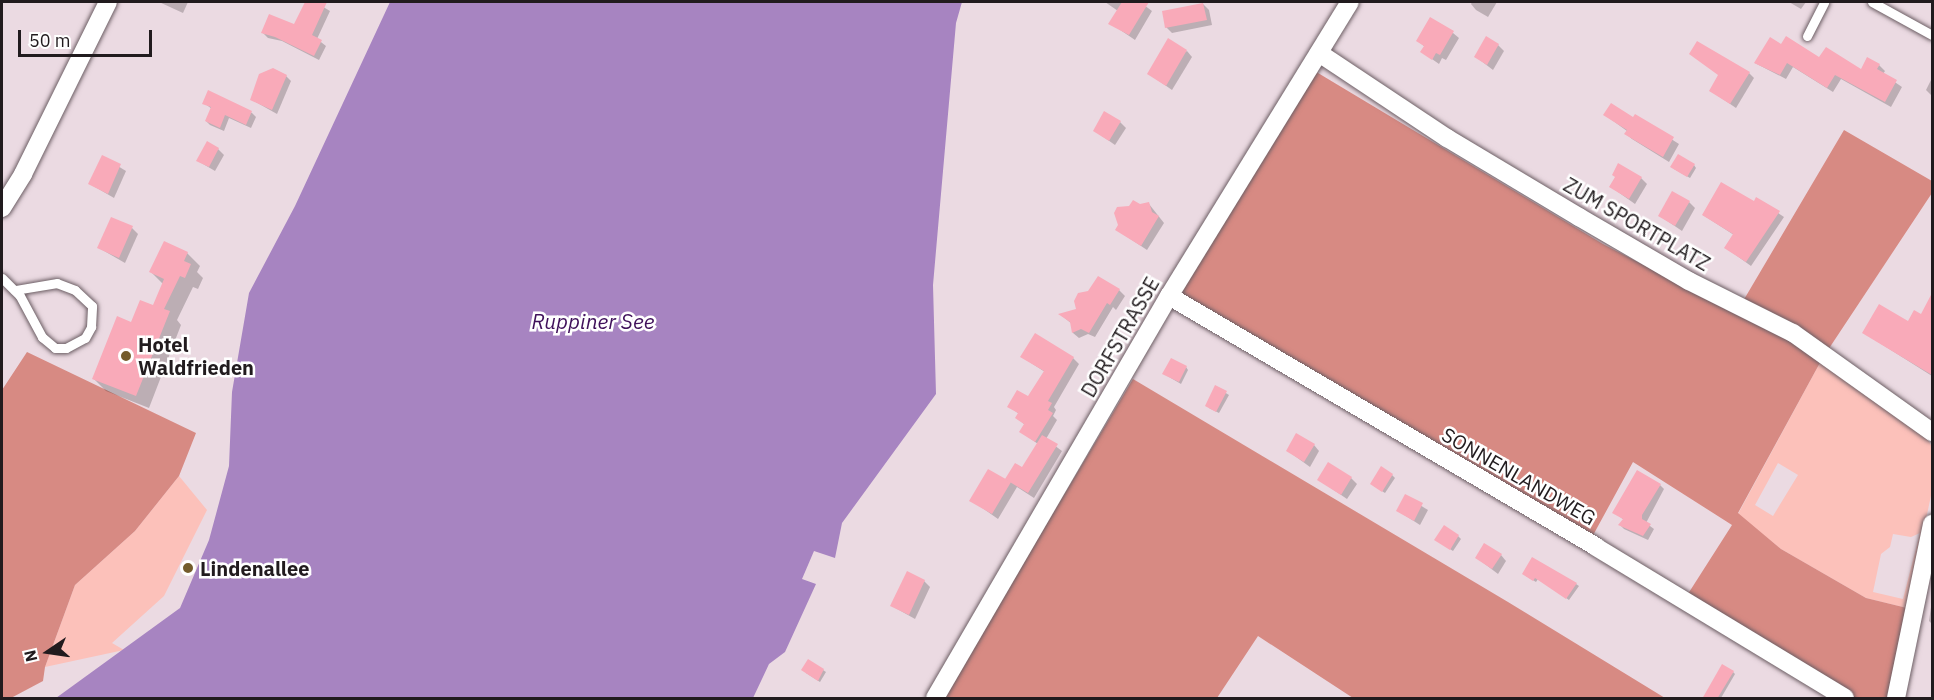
<!DOCTYPE html>
<style>
body{margin:0}
#map{position:relative;width:1934px;height:700px;overflow:hidden;background:#ebdae2;font-family:"IBM Plex Sans",sans-serif}
div>[style]{position:absolute}
[style*='--x']{left:calc(var(--x)*1px);top:calc(var(--y)*1px);width:calc(var(--w)*1px);rotate:calc(var(--a)*1deg)}
.green>*{inset:0;background:#fcc1ba}
.forest>*{inset:0;background:#d78a83}
.water>*{inset:0;background:#a784c1}
.shadow>*{inset:0;background:#0003}
.building>*{inset:0;background:#f9aab9}
.roads{filter:drop-shadow(0 0 2px #6c5e64) drop-shadow(0 0 2px #6c5e64)}
.service>*{height:9px;margin:-4.5px;padding:0 4.5px;transform-origin:4.5px;border-radius:4.5px;background:#fff}
.minor>*{height:18px;margin:-9px;padding:0 9px;transform-origin:9px;border-radius:9px;background:#fff}
.dots>*{width:16px;height:16px;translate:-50% -50%;box-sizing:border-box;border:3px solid #fff;border-radius:50%}
span{translate:-50% -50%;white-space:nowrap;text-align:center;line-height:1.15;-webkit-text-stroke:5px #fff;paint-order:stroke}
.street-label{font-size:20px;color:#211b1e}
.poi-label{font-size:20px;color:#211b1e;font-weight:700}
.left{translate:0 -50%;text-align:left}
.water-label{font-size:21px;color:#40115b;font-style:italic}
.frame{position:absolute;inset:0;border:3px solid #211b1e;pointer-events:none}
.north{position:absolute;left:18px;top:622px;width:60px;height:60px;-webkit-text-stroke:4px #fff;paint-order:stroke;rotate:257deg;font-size:16px;font-weight:700;line-height:24px;text-align:center;color:#211b1e}
.north::after{content:'';display:block;margin:auto;width:21px;height:27px;background:#211b1e;clip-path:polygon(50% 0,100% 100%,50% 72%,0 100%)}
.scale{position:absolute;left:18px;top:30px;width:134px;height:27px;box-sizing:border-box;border:3px solid #211b1e;border-top:0;padding-left:8px;font-size:18px;line-height:21px;white-space:nowrap;color:#211b1e;-webkit-text-stroke:4px #fff;paint-order:stroke}
</style>
<div id="map">
<div class="green">
<div style="clip-path:polygon(evenodd,1822px 359px,1927px 438px,1932px 447px,1932px 491px,1907px 608px,1866px 598px,1781px 549px,1738px 514px,1822px 359px,1778px 463px,1798px 475px,1773px 516px,1755px 505px,1778px 463px,1822px 359px,1920px 533px,1903px 599px,1873px 592px,1881px 554px,1890px 547px,1893px 534px,1911px 537px,1920px 533px)"></div>
<div style="clip-path:polygon(179px 476px,207px 510px,164px 596px,112px 643px,124px 650px,45px 667px,75px 585px,135px 531px)"></div>
</div>
<div class="forest">
<div style="clip-path:polygon(1313px 70px,1603px 244px,1736px 313px,1844px 130px,1932px 181px,1932px 193px,1822px 359px,1738px 513px,1781px 549px,1866px 598px,1907px 608px,1889px 698px,1856px 698px,1686px 597px,1732px 525px,1633px 462px,1591px 539px,1171px 296px)"></div>
<div style="clip-path:polygon(27px 352px,196px 433px,179px 476px,135px 531px,75px 585px,45px 667px,43px 681px,11px 698px,2px 698px,2px 390px)"></div>
<div style="clip-path:polygon(1133px 379px,1508px 602px,1665px 698px,1353px 698px,1258px 636px,1217px 698px,943px 698px)"></div>
</div>
<div class="water">
<div style="clip-path:polygon(390px 2px,962px 2px,956px 23px,933px 285px,936px 394px,842px 523px,835px 558px,814px 551px,802px 579px,816px 584px,785px 652px,769px 664px,753px 698px,56px 698px,180px 608px,209px 540px,229px 466px,232px 392px,249px 293px,295px 206px)"></div>
</div>
<div class="shadow">
<div style="clip-path:polygon(159px 2px,188px 2px,183px 13px)"></div>
<div style="clip-path:polygon(306px 2px,315px 2px,330px 11px,317px 39px,326px 46px,319px 60px,282px 41px,268px 38px,263px 33px,295px 26px)"></div>
<div style="clip-path:polygon(1105px 2px,1140px 2px,1152px 11px,1135px 40px,1110px 23px,1118px 11px)"></div>
<div style="clip-path:polygon(1472px 2px,1497px 2px,1488px 17px,1476px 10px,1471px 4px)"></div>
<div style="clip-path:polygon(1789px 2px,1806px 2px,1801px 9px)"></div>
<div style="clip-path:polygon(1203px 4px,1209px 10px,1212px 25px,1172px 33px,1166px 27px)"></div>
<div style="clip-path:polygon(1453px 33px,1459px 38px,1446px 60px,1442px 58px,1439px 64px,1422px 52px,1425px 47px,1418px 41px)"></div>
<div style="clip-path:polygon(1498px 45px,1504px 51px,1493px 70px,1476px 57px)"></div>
<div style="clip-path:polygon(1782px 46px,1861px 71px,1868px 59px,1879px 65px,1885px 71px,1883px 74px,1902px 87px,1891px 107px,1841px 79px,1833px 92px,1793px 67px,1786px 79px,1755px 63px)"></div>
<div style="clip-path:polygon(1187px 51px,1192px 57px,1172px 90px,1149px 74px)"></div>
<div style="clip-path:polygon(1749px 73px,1754px 78px,1736px 108px,1711px 91px)"></div>
<div style="clip-path:polygon(286px 76px,291px 81px,277px 114px,252px 100px)"></div>
<div style="clip-path:polygon(1932px 78px,1932px 96px,1926px 90px)"></div>
<div style="clip-path:polygon(209px 92px,252px 113px,256px 117px,251px 128px,229px 118px,224px 131px,210px 125px,206px 121px,212px 109px,204px 103px)"></div>
<div style="clip-path:polygon(1605px 115px,1633px 119px,1635px 116px,1679px 144px,1669px 162px,1632px 139px,1626px 134px,1627px 131px)"></div>
<div style="clip-path:polygon(1120px 122px,1126px 128px,1115px 145px,1095px 131px)"></div>
<div style="clip-path:polygon(218px 149px,224px 155px,215px 171px,198px 161px)"></div>
<div style="clip-path:polygon(103px 157px,126px 171px,114px 198px,90px 184px)"></div>
<div style="clip-path:polygon(1694px 165px,1696px 168px,1690px 178px,1674px 169px)"></div>
<div style="clip-path:polygon(1616px 178px,1641px 178px,1647px 184px,1635px 204px,1611px 187px)"></div>
<div style="clip-path:polygon(1757px 199px,1784px 217px,1751px 266px,1726px 248px,1734px 235px,1703px 215px,1754px 203px)"></div>
<div style="clip-path:polygon(1689px 202px,1695px 208px,1682px 231px,1660px 216px)"></div>
<div style="clip-path:polygon(1149px 204px,1164px 223px,1147px 250px,1117px 230px,1140px 206px)"></div>
<div style="clip-path:polygon(112px 219px,132px 228px,138px 234px,125px 263px,99px 248px)"></div>
<div style="clip-path:polygon(187px 253px,200px 266px,197px 272px,203px 278px,198px 289px,193px 287px,177px 320px,181px 325px,149px 408px,106px 391px,93px 378px,132px 324px,153px 307px,163px 284px,151px 272px)"></div>
<div style="clip-path:polygon(1119px 290px,1125px 296px,1116px 310px,1113px 307px,1095px 337px,1088px 334px,1079px 338px,1073px 333px,1072px 324px,1061px 315px,1078px 310px)"></div>
<div style="clip-path:polygon(1930px 301px,1932px 302px,1932px 376px,1864px 333px,1908px 323px,1921px 316px)"></div>
<div style="clip-path:polygon(1022px 357px,1073px 358px,1079px 364px,1054px 407px,1056px 410px,1053px 416px,1057px 420px,1046px 439px,1062px 451px,1034px 498px,1017px 487px,998px 519px,971px 500px,1023px 470px,1038px 444px,1021px 432px,1025px 425px,1017px 418px,1019px 414px,1009px 406px,1028px 398px,1045px 372px)"></div>
<div style="clip-path:polygon(1186px 367px,1188px 370px,1181px 384px,1164px 374px)"></div>
<div style="clip-path:polygon(1216px 387px,1229px 395px,1219px 413px,1209px 408px)"></div>
<div style="clip-path:polygon(1314px 445px,1319px 451px,1310px 467px,1288px 451px)"></div>
<div style="clip-path:polygon(1392px 475px,1395px 478px,1385px 493px,1374px 486px)"></div>
<div style="clip-path:polygon(1351px 478px,1357px 484px,1347px 499px,1319px 480px)"></div>
<div style="clip-path:polygon(1660px 485px,1664px 489px,1646px 523px,1654px 529px,1648px 540px,1624px 529px,1620px 525px,1624px 520px,1614px 512px)"></div>
<div style="clip-path:polygon(1405px 496px,1428px 510px,1420px 525px,1398px 511px)"></div>
<div style="clip-path:polygon(1458px 536px,1461px 539px,1453px 551px,1439px 542px)"></div>
<div style="clip-path:polygon(1501px 555px,1506px 561px,1498px 574px,1477px 558px)"></div>
<div style="clip-path:polygon(1526px 576px,1576px 584px,1579px 586px,1569px 600px,1538px 579px,1536px 582px)"></div>
<div style="clip-path:polygon(924px 581px,930px 587px,915px 619px,892px 606px)"></div>
<div style="clip-path:polygon(1932px 600px,1932px 624px,1929px 621px)"></div>
<div style="clip-path:polygon(823px 670px,826px 672px,820px 682px,806px 673px)"></div>
<div style="clip-path:polygon(1733px 672px,1735px 674px,1721px 698px,1704px 698px)"></div>
</div>
<div class="building">
<div style="clip-path:polygon(305px 2px,327px 2px,312px 35px,322px 40px,314px 56px,275px 37px,261px 33px,269px 14px,294px 24px)"></div>
<div style="clip-path:polygon(1122px 2px,1149px 2px,1129px 35px,1108px 24px)"></div>
<div style="clip-path:polygon(1203px 3px,1207px 20px,1165px 28px,1162px 11px)"></div>
<div style="clip-path:polygon(1430px 17px,1454px 31px,1440px 55px,1436px 53px,1432px 60px,1420px 52px,1424px 46px,1416px 41px)"></div>
<div style="clip-path:polygon(1486px 36px,1499px 44px,1487px 65px,1474px 57px)"></div>
<div style="clip-path:polygon(1786px 36px,1819px 57px,1826px 47px,1861px 69px,1867px 57px,1880px 64px,1877px 69px,1897px 80px,1885px 102px,1835px 75px,1827px 88px,1787px 63px,1780px 75px,1754px 63px,1770px 37px,1781px 44px)"></div>
<div style="clip-path:polygon(1168px 38px,1187px 50px,1166px 86px,1147px 74px)"></div>
<div style="clip-path:polygon(1697px 41px,1750px 72px,1730px 104px,1709px 91px,1718px 75px,1689px 54px)"></div>
<div style="clip-path:polygon(273px 68px,287px 75px,272px 110px,250px 100px,259px 74px)"></div>
<div style="clip-path:polygon(208px 90px,252px 111px,246px 125px,225px 115px,220px 128px,205px 121px,211px 107px,202px 104px)"></div>
<div style="clip-path:polygon(1611px 103px,1633px 117px,1635px 114px,1674px 137px,1663px 157px,1624px 134px,1627px 130px,1603px 115px)"></div>
<div style="clip-path:polygon(1104px 111px,1121px 121px,1109px 141px,1093px 131px)"></div>
<div style="clip-path:polygon(207px 141px,219px 148px,209px 167px,196px 161px)"></div>
<div style="clip-path:polygon(1678px 154px,1695px 164px,1687px 177px,1670px 167px)"></div>
<div style="clip-path:polygon(102px 155px,121px 164px,108px 194px,88px 184px)"></div>
<div style="clip-path:polygon(1618px 163px,1642px 177px,1629px 199px,1609px 187px,1615px 177px,1612px 175px)"></div>
<div style="clip-path:polygon(1721px 182px,1754px 201px,1756px 197px,1780px 211px,1746px 262px,1724px 248px,1733px 234px,1702px 215px)"></div>
<div style="clip-path:polygon(1672px 191px,1690px 201px,1675px 226px,1658px 216px)"></div>
<div style="clip-path:polygon(1133px 200px,1140px 204px,1149px 202px,1152px 212px,1159px 216px,1141px 246px,1115px 230px,1118px 225px,1114px 213px,1117px 207px,1129px 206px)"></div>
<div style="clip-path:polygon(111px 217px,133px 226px,119px 258px,97px 248px)"></div>
<div style="clip-path:polygon(164px 241px,188px 252px,184px 261px,191px 264px,185px 278px,180px 276px,164px 309px,170px 311px,136px 396px,92px 379px,117px 316px,131px 322px,140px 300px,153px 305px,164px 279px,149px 272px)"></div>
<div style="clip-path:polygon(1098px 276px,1120px 289px,1110px 305px,1107px 303px,1089px 333px,1081px 329px,1072px 333px,1070px 322px,1058px 314px,1076px 309px,1074px 301px,1078px 293px,1088px 291px)"></div>
<div style="clip-path:polygon(1932px 293px,1932px 375px,1862px 333px,1879px 304px,1908px 321px,1914px 310px,1921px 314px)"></div>
<div style="clip-path:polygon(1035px 333px,1074px 357px,1048px 401px,1052px 403px,1048px 410px,1053px 413px,1035px 442px,1019px 432px,1024px 424px,1015px 418px,1018px 413px,1007px 407px,1017px 390px,1028px 396px,1044px 371px,1020px 357px)"></div>
<div style="clip-path:polygon(1171px 358px,1187px 366px,1179px 382px,1162px 374px)"></div>
<div style="clip-path:polygon(1215px 385px,1227px 391px,1216px 412px,1205px 406px)"></div>
<div style="clip-path:polygon(1296px 433px,1315px 444px,1304px 462px,1286px 451px)"></div>
<div style="clip-path:polygon(1042px 435px,1058px 444px,1028px 493px,1005px 479px,1015px 463px,1022px 467px)"></div>
<div style="clip-path:polygon(1328px 462px,1352px 477px,1341px 495px,1317px 480px)"></div>
<div style="clip-path:polygon(1381px 466px,1393px 474px,1382px 492px,1370px 484px)"></div>
<div style="clip-path:polygon(988px 469px,1011px 482px,992px 514px,969px 501px)"></div>
<div style="clip-path:polygon(1637px 470px,1661px 484px,1642px 515px,1642px 519px,1651px 524px,1643px 536px,1618px 525px,1623px 519px,1612px 513px)"></div>
<div style="clip-path:polygon(1405px 494px,1423px 503px,1414px 521px,1396px 511px)"></div>
<div style="clip-path:polygon(1444px 525px,1459px 535px,1450px 550px,1434px 540px)"></div>
<div style="clip-path:polygon(1484px 543px,1502px 554px,1492px 569px,1475px 558px)"></div>
<div style="clip-path:polygon(1532px 557px,1577px 583px,1566px 599px,1535px 578px,1533px 581px,1522px 574px)"></div>
<div style="clip-path:polygon(907px 571px,925px 580px,909px 615px,890px 606px)"></div>
<div style="clip-path:polygon(808px 659px,824px 669px,818px 681px,801px 670px)"></div>
<div style="clip-path:polygon(1722px 664px,1734px 671px,1717px 699px,1702px 699px)"></div>
</div>
<div class="roads">
<div class="service">
<div style="--x:1872;--y:2;--w:68;--a:28.8"></div>
<div style="--x:1807;--y:36;--w:38;--a:-63"></div>
<div style="--x:2;--y:278;--w:25;--a:45"></div>
<div style="--x:20;--y:296;--w:47;--a:61.8"></div>
<div style="--x:42;--y:337;--w:17;--a:40"></div>
<div style="--x:55;--y:348;--w:11;--a:0"></div>
<div style="--x:66;--y:348;--w:21;--a:-28"></div>
<div style="--x:85;--y:338;--w:13;--a:-61"></div>
<div style="--x:91;--y:327;--w:21;--a:-87"></div>
<div style="--x:92;--y:306;--w:23;--a:-137"></div>
<div style="--x:75;--y:290;--w:19;--a:-159"></div>
<div style="--x:57;--y:283;--w:43;--a:170.5"></div>
</div>
<div class="minor">
<div style="--x:1319;--y:53;--w:154;--a:33.6"></div>
<div style="--x:1447;--y:138;--w:154;--a:30.9"></div>
<div style="--x:1579;--y:217;--w:127;--a:30.2"></div>
<div style="--x:1689;--y:281;--w:116;--a:26.6"></div>
<div style="--x:1793;--y:333;--w:171;--a:35.5"></div>
<div style="--x:2;--y:208;--w:40;--a:-58"></div>
<div style="--x:23;--y:174;--w:192;--a:-63.7"></div>
<div style="--x:1169;--y:296;--w:495;--a:30.4"></div>
<div style="--x:1596;--y:547;--w:291;--a:31.2"></div>
<div style="--x:935;--y:698;--w:465;--a:-59.8"></div>
<div style="--x:1169;--y:296;--w:345;--a:-58.4"></div>
<div style="--x:1896;--y:698;--w:178;--a:-78.3"></div>
</div>
</div>
<div class="dots">
<div style="left:126px;top:356px;background:#745c2c"></div>
<div style="left:188px;top:568px;background:#745c2c"></div>
</div>
<div class="street-label">
<span style="left:1637px;top:224px;rotate:30deg">ZUM SPORTPLATZ</span>
<span style="left:1120px;top:337px;rotate:-60deg">DORFSTRASSE</span>
<span style="left:1519px;top:476px;rotate:30deg">SONNENLANDWEG</span>
</div>
<div class="poi-label">
<span class="left" style="left:138px;top:356px">Hotel<br>Waldfrieden</span>
<span class="left" style="left:200px;top:568px">Lindenallee</span>
</div>
<div class="water-label">
<span style="left:593px;top:321px">Ruppiner See</span>
</div>
<div class="frame"></div>
<div class="north">N</div>
<div class="scale">50 m</div>
</div>
